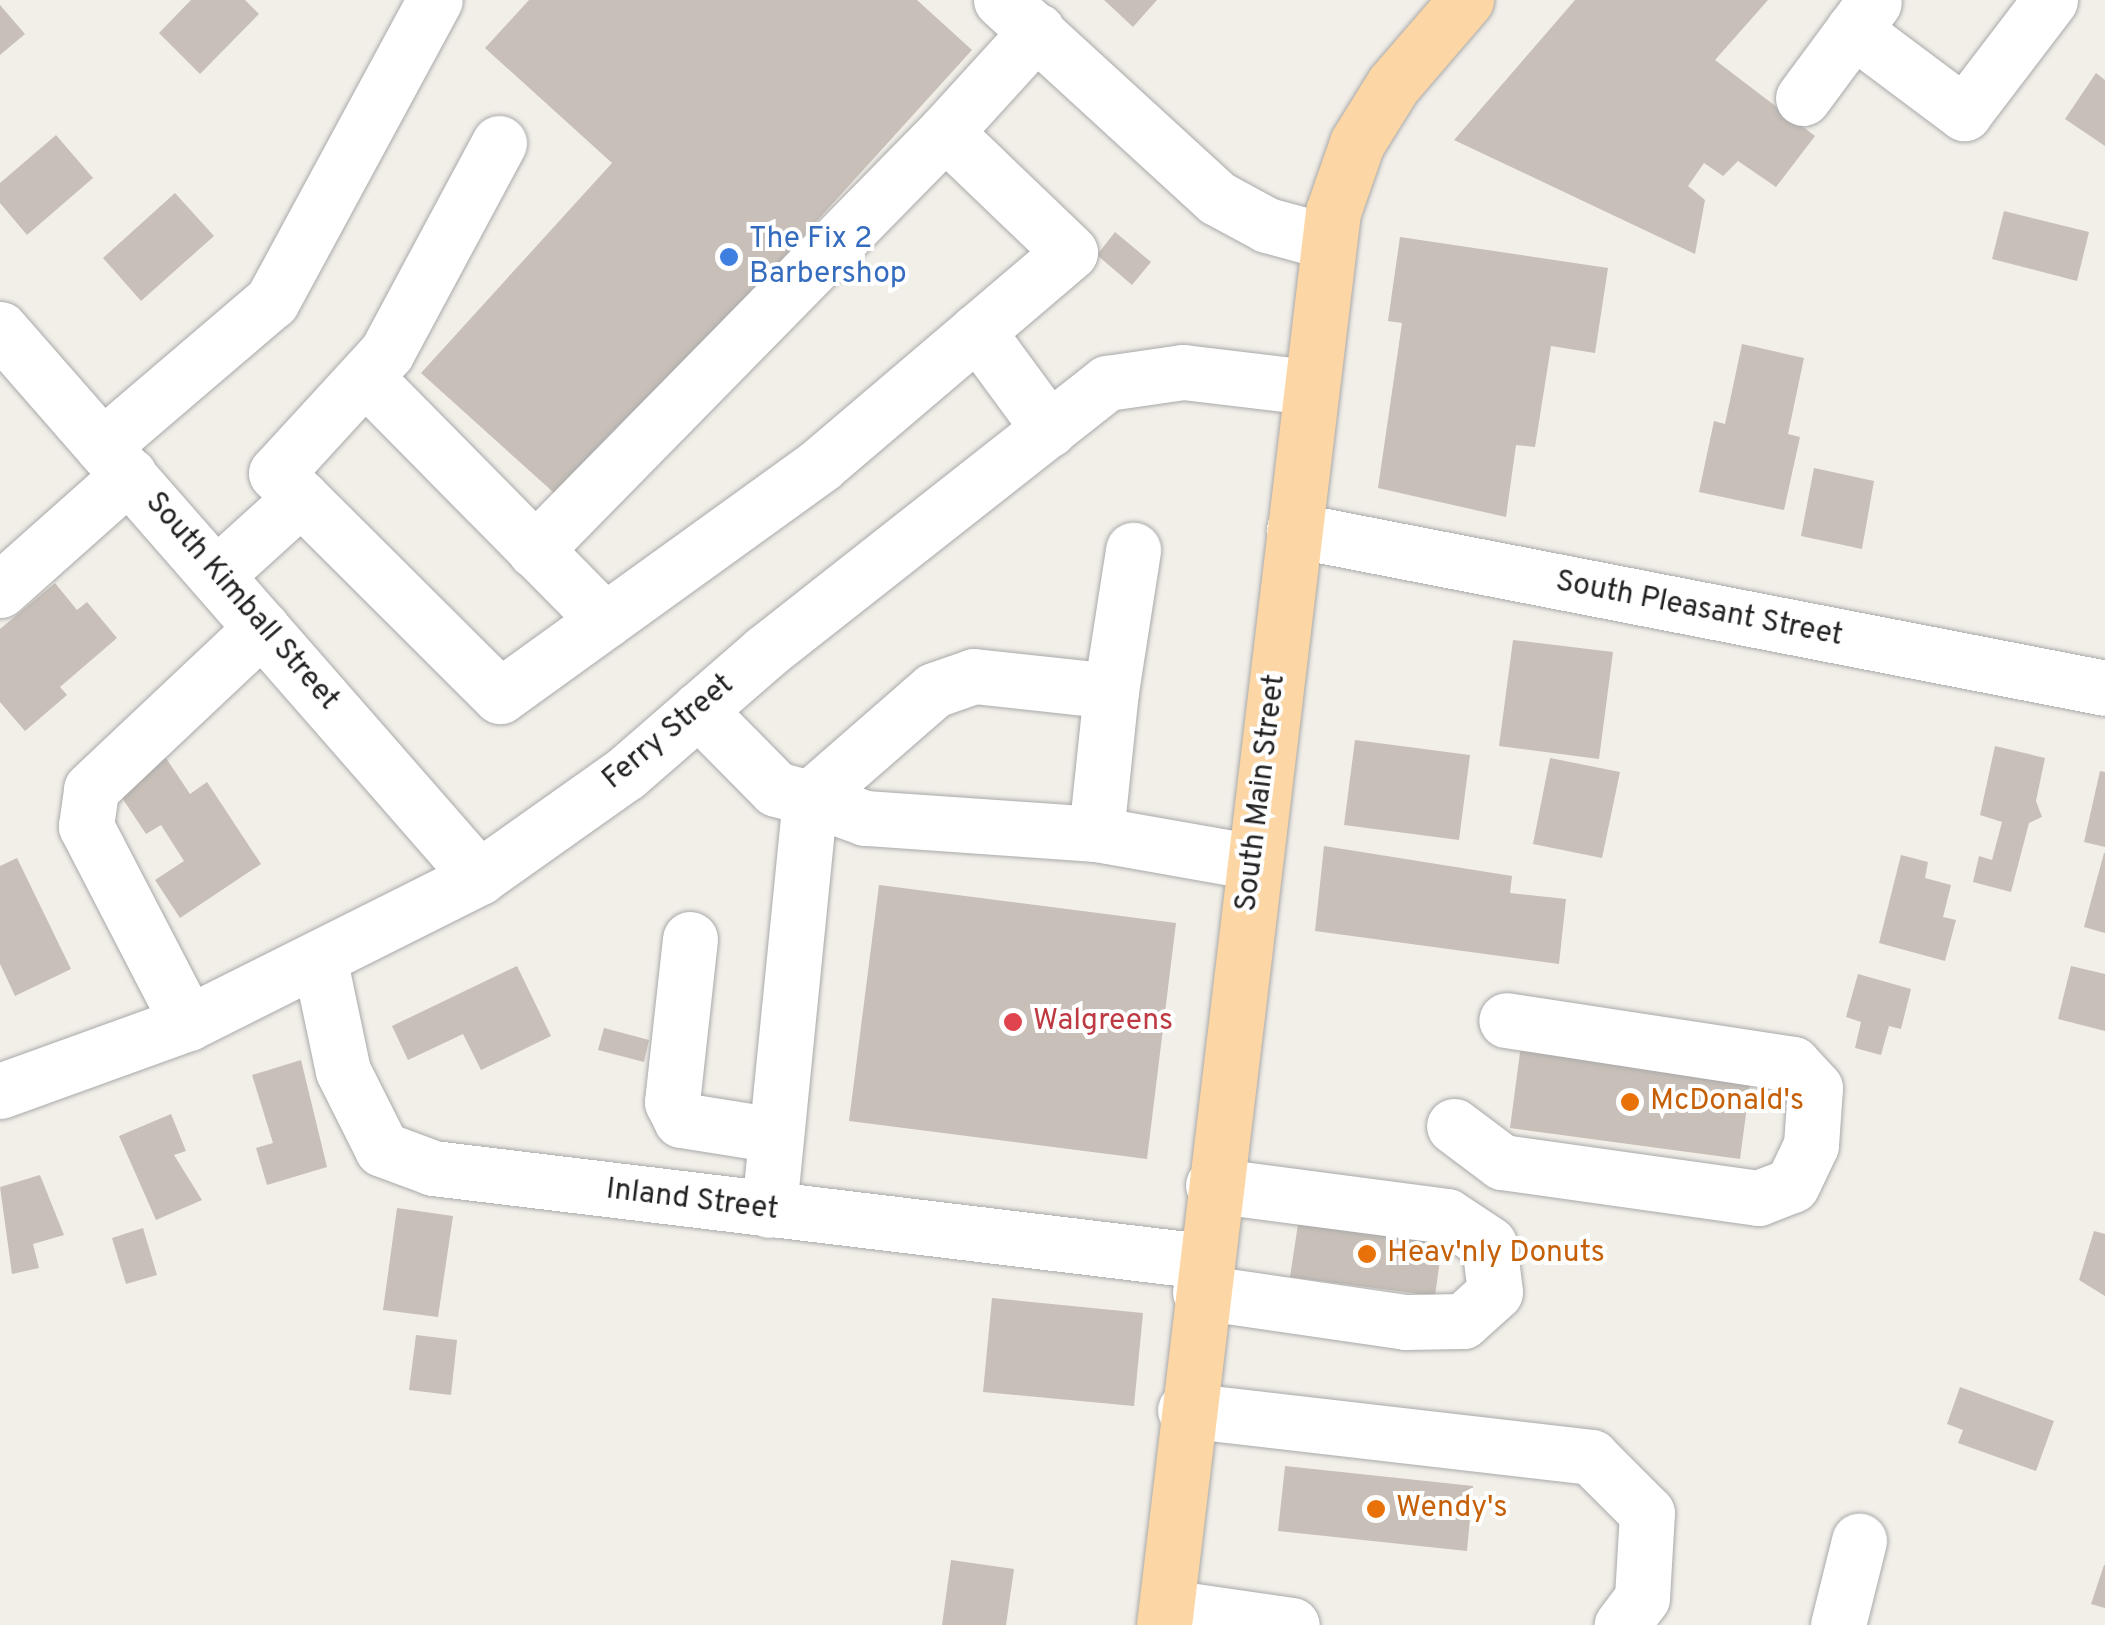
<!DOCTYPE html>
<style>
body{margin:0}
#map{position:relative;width:2105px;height:1625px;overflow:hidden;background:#f2efe9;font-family:Overpass,sans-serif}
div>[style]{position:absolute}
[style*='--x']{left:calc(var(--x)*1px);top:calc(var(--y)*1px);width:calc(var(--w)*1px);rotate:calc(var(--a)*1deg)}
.building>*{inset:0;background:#c7bfb8}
.roads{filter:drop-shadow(0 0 2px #a9a9a9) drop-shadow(0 0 2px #a9a9a9)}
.minor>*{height:55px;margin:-27.5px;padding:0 27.5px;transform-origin:27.5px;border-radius:27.5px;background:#fff}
.major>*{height:55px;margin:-27.5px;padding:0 27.5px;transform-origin:27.5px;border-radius:27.5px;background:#fcd6a4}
.dots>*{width:28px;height:28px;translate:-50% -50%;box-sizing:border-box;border:5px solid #fff;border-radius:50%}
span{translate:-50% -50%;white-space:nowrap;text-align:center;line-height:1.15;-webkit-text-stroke:8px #fff;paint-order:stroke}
.shop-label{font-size:30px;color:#366cbe}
.left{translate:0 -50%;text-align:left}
.street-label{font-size:30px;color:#222}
.health-label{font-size:30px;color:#be3a42}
.food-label{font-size:30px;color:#c56008}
</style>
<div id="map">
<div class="building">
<div style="clip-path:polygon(191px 0,245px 0,259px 14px,200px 74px,159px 33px)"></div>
<div style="clip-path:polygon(529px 0,917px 0,972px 50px,563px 501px,421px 373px,612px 163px,485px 48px)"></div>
<div style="clip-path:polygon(1104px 0,1157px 0,1133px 27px)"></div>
<div style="clip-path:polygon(1575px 0,1768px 0,1715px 60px,1815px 136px,1776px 187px,1738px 161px,1723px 176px,1704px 163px,1688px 186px,1705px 200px,1695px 254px,1454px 140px)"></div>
<div style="clip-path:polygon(0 5px,25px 34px,0 55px)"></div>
<div style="clip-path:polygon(2096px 73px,2105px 80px,2105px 146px,2065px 119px)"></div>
<div style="clip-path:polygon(56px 135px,93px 178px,27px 235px,0 203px,0 183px)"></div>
<div style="clip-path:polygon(175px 193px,214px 236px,141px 301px,103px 258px)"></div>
<div style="clip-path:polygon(2004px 211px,2089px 232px,2077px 281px,1992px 259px)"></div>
<div style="clip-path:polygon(1115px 232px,1151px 262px,1132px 285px,1097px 255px)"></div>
<div style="clip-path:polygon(1400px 237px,1608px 268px,1595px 353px,1551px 346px,1535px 447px,1516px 445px,1506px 517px,1378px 488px,1402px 323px,1388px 321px)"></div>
<div style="clip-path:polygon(1742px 344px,1804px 358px,1788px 434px,1800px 437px,1784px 510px,1699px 492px,1714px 421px,1725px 424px)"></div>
<div style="clip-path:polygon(1814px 468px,1874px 481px,1862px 549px,1801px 536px)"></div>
<div style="clip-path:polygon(55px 583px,77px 610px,87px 602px,117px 638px,60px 687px,67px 695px,25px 731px,0 702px,0 629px)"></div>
<div style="clip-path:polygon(1513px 640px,1613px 652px,1599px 759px,1499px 746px)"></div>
<div style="clip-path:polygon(1355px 740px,1470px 755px,1459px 840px,1344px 825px)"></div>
<div style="clip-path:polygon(1995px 746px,2045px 758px,2036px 801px,2042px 817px,2029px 823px,2011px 892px,1973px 882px,1979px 856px,1992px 860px,2002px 822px,1980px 815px)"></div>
<div style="clip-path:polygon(160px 749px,190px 794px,207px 782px,261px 864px,180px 918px,155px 880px,184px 861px,161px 825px,146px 834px,111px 781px)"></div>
<div style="clip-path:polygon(1550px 758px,1620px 772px,1602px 858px,1533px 844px)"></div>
<div style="clip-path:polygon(2100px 771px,2105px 772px,2105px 847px,2084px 842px)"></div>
<div style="clip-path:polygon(1324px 846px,1512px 876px,1510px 893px,1566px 899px,1559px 964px,1315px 931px)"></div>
<div style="clip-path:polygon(2104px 853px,2105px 853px,2105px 933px,2084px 927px)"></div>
<div style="clip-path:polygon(1901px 855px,1928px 862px,1925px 878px,1951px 885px,1943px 917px,1956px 920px,1945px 961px,1879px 943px)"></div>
<div style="clip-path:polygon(17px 858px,71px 969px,15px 996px,0 964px,0 866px)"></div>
<div style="clip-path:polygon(879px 885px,1176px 923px,1147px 1159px,849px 1121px)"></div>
<div style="clip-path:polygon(517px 966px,551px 1036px,481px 1070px,463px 1034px,408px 1060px,392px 1026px)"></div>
<div style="clip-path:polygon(2071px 966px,2105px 974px,2105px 1031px,2058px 1019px)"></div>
<div style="clip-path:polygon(1858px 974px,1911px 989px,1901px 1029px,1889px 1026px,1881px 1055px,1855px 1048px,1861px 1022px,1846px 1017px)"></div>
<div style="clip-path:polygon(604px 1028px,649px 1040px,644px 1062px,598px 1050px)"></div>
<div style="clip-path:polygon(1521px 1045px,1751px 1076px,1740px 1159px,1510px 1128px)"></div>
<div style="clip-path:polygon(301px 1060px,327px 1167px,267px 1185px,256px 1148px,273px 1143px,252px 1075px)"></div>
<div style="clip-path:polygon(171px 1114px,186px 1151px,174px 1155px,202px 1200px,156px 1220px,119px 1136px)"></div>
<div style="clip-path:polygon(40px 1175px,64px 1235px,33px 1244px,39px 1268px,12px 1274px,0 1187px)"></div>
<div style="clip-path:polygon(397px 1208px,453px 1216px,438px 1317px,383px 1310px)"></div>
<div style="clip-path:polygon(1300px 1211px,1444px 1231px,1435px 1296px,1290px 1277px)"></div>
<div style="clip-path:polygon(143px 1228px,157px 1275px,126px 1284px,112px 1238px)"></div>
<div style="clip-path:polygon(2094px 1231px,2105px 1234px,2105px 1296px,2079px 1280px)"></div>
<div style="clip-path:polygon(992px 1298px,1143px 1313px,1134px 1406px,983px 1392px)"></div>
<div style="clip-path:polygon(416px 1335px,457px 1340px,451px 1395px,409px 1390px)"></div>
<div style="clip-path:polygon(1960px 1387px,2054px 1421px,2036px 1471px,1958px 1443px,1963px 1430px,1947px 1424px)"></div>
<div style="clip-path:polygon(1285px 1466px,1473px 1486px,1467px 1551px,1278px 1531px)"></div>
<div style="clip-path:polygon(951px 1560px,1014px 1569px,1006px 1625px,942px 1625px)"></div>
<div style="clip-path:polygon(2104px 1565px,2105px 1565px,2105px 1608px,2091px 1604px)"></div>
</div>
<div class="roads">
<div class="minor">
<div style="--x:1001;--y:0;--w:293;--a:42.5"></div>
<div style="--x:1217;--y:198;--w:57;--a:28.4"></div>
<div style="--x:1267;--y:225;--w:64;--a:15.3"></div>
<div style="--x:1853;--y:30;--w:139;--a:36.8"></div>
<div style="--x:1964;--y:113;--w:142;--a:-52.7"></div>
<div style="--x:1803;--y:98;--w:119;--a:-53.5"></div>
<div style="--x:945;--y:132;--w:137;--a:-47.7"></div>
<div style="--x:499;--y:143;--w:237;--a:118.2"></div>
<div style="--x:387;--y:352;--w:164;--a:132.5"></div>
<div style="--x:276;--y:473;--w:316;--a:44.9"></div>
<div style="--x:500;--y:696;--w:395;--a:-35.8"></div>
<div style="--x:820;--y:465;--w:328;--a:-40.4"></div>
<div style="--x:1070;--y:252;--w:173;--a:-136.2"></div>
<div style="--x:945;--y:132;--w:586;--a:134.45"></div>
<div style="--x:0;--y:329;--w:728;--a:48.84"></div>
<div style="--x:977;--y:331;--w:122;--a:53.7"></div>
<div style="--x:365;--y:377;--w:342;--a:45.4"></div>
<div style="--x:102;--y:446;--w:223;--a:-40.5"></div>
<div style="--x:272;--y:301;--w:342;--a:-61.6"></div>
<div style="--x:1294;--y:530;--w:826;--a:11.02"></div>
<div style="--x:216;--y:575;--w:115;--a:-42.2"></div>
<div style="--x:0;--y:590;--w:173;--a:-41.7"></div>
<div style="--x:1111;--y:691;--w:143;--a:-81.1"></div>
<div style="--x:698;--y:710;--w:111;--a:45.4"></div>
<div style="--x:776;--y:789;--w:35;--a:15"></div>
<div style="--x:810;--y:798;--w:414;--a:95.7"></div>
<div style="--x:1096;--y:834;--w:232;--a:-176"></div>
<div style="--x:865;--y:818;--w:59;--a:-160"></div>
<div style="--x:810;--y:798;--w:164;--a:-41.1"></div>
<div style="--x:934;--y:690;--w:42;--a:-19.3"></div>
<div style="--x:974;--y:676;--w:138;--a:6.2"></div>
<div style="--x:1111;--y:691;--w:144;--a:96"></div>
<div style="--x:1096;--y:834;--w:160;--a:10"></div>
<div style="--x:690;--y:939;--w:164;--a:96.3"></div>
<div style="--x:672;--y:1102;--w:20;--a:63"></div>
<div style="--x:681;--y:1120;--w:96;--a:9"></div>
<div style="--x:320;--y:962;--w:111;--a:78.1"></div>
<div style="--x:343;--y:1071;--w:87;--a:63.4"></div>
<div style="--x:382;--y:1149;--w:54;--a:20.4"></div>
<div style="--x:433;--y:1168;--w:776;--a:6.89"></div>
<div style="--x:188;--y:1023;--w:222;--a:-117.4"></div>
<div style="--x:86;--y:826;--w:37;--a:-82"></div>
<div style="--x:91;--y:789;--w:235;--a:-43.3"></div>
<div style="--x:0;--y:1091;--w:200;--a:-19.9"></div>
<div style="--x:188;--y:1023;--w:326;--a:-26.6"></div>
<div style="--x:479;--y:877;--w:180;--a:-35.3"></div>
<div style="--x:626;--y:773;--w:184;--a:-41"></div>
<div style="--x:765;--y:652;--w:435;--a:-38.2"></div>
<div style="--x:1107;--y:383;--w:77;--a:-8.2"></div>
<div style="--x:1183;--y:372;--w:127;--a:6.8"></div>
<div style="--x:1454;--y:1126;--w:60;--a:36.9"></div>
<div style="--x:1502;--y:1162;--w:259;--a:8"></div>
<div style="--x:1758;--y:1198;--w:36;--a:-21"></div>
<div style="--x:1792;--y:1185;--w:44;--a:-64.6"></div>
<div style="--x:1811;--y:1145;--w:57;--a:-86"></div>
<div style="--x:1815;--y:1088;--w:33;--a:-133"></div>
<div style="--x:1793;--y:1064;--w:290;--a:-171.3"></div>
<div style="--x:1200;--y:1292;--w:207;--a:8.3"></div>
<div style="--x:1405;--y:1322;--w:58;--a:-1"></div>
<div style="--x:1463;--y:1321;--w:43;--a:-42.2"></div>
<div style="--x:1495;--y:1292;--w:48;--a:-97.1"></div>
<div style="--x:1489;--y:1244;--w:50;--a:-146.3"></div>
<div style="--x:1447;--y:1216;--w:236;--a:-172.5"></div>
<div style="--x:1185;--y:1410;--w:409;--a:6.6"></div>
<div style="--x:1591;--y:1457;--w:79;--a:45"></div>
<div style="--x:1647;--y:1513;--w:85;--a:93.4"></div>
<div style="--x:1642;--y:1598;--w:34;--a:127"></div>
<div style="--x:1167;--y:1607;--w:126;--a:8.2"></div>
<div style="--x:1838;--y:1625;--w:87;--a:-76"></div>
</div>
<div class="major">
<div style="--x:1164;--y:1625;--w:1423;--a:-83.18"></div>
<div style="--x:1333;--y:212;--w:73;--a:-70.8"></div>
<div style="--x:1357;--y:143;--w:68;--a:-58.2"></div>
<div style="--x:1393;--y:85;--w:112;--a:-49.3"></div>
</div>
</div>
<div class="dots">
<div style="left:729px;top:257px;background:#3f7fe0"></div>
<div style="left:1013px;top:1022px;background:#e0444e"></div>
<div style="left:1630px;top:1102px;background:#e8710a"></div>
<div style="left:1367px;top:1254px;background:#e8710a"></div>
<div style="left:1376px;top:1509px;background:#e8710a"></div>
</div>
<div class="shop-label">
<span class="left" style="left:749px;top:257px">The Fix 2<br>Barbershop</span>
</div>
<div class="street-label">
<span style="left:241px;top:602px;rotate:49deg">South Kimball Street</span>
<span style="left:1699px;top:610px;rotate:11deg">South Pleasant Street</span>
<span style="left:669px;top:733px;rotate:-40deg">Ferry Street</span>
<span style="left:1262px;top:793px;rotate:-83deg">South Main Street</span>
<span style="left:692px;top:1201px;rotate:7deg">Inland Street</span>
</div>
<div class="health-label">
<span class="left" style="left:1033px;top:1022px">Walgreens</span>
</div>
<div class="food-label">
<span class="left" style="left:1650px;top:1102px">McDonald's</span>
<span class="left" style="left:1387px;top:1254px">Heav'nly Donuts</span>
<span class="left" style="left:1396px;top:1509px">Wendy's</span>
</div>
</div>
